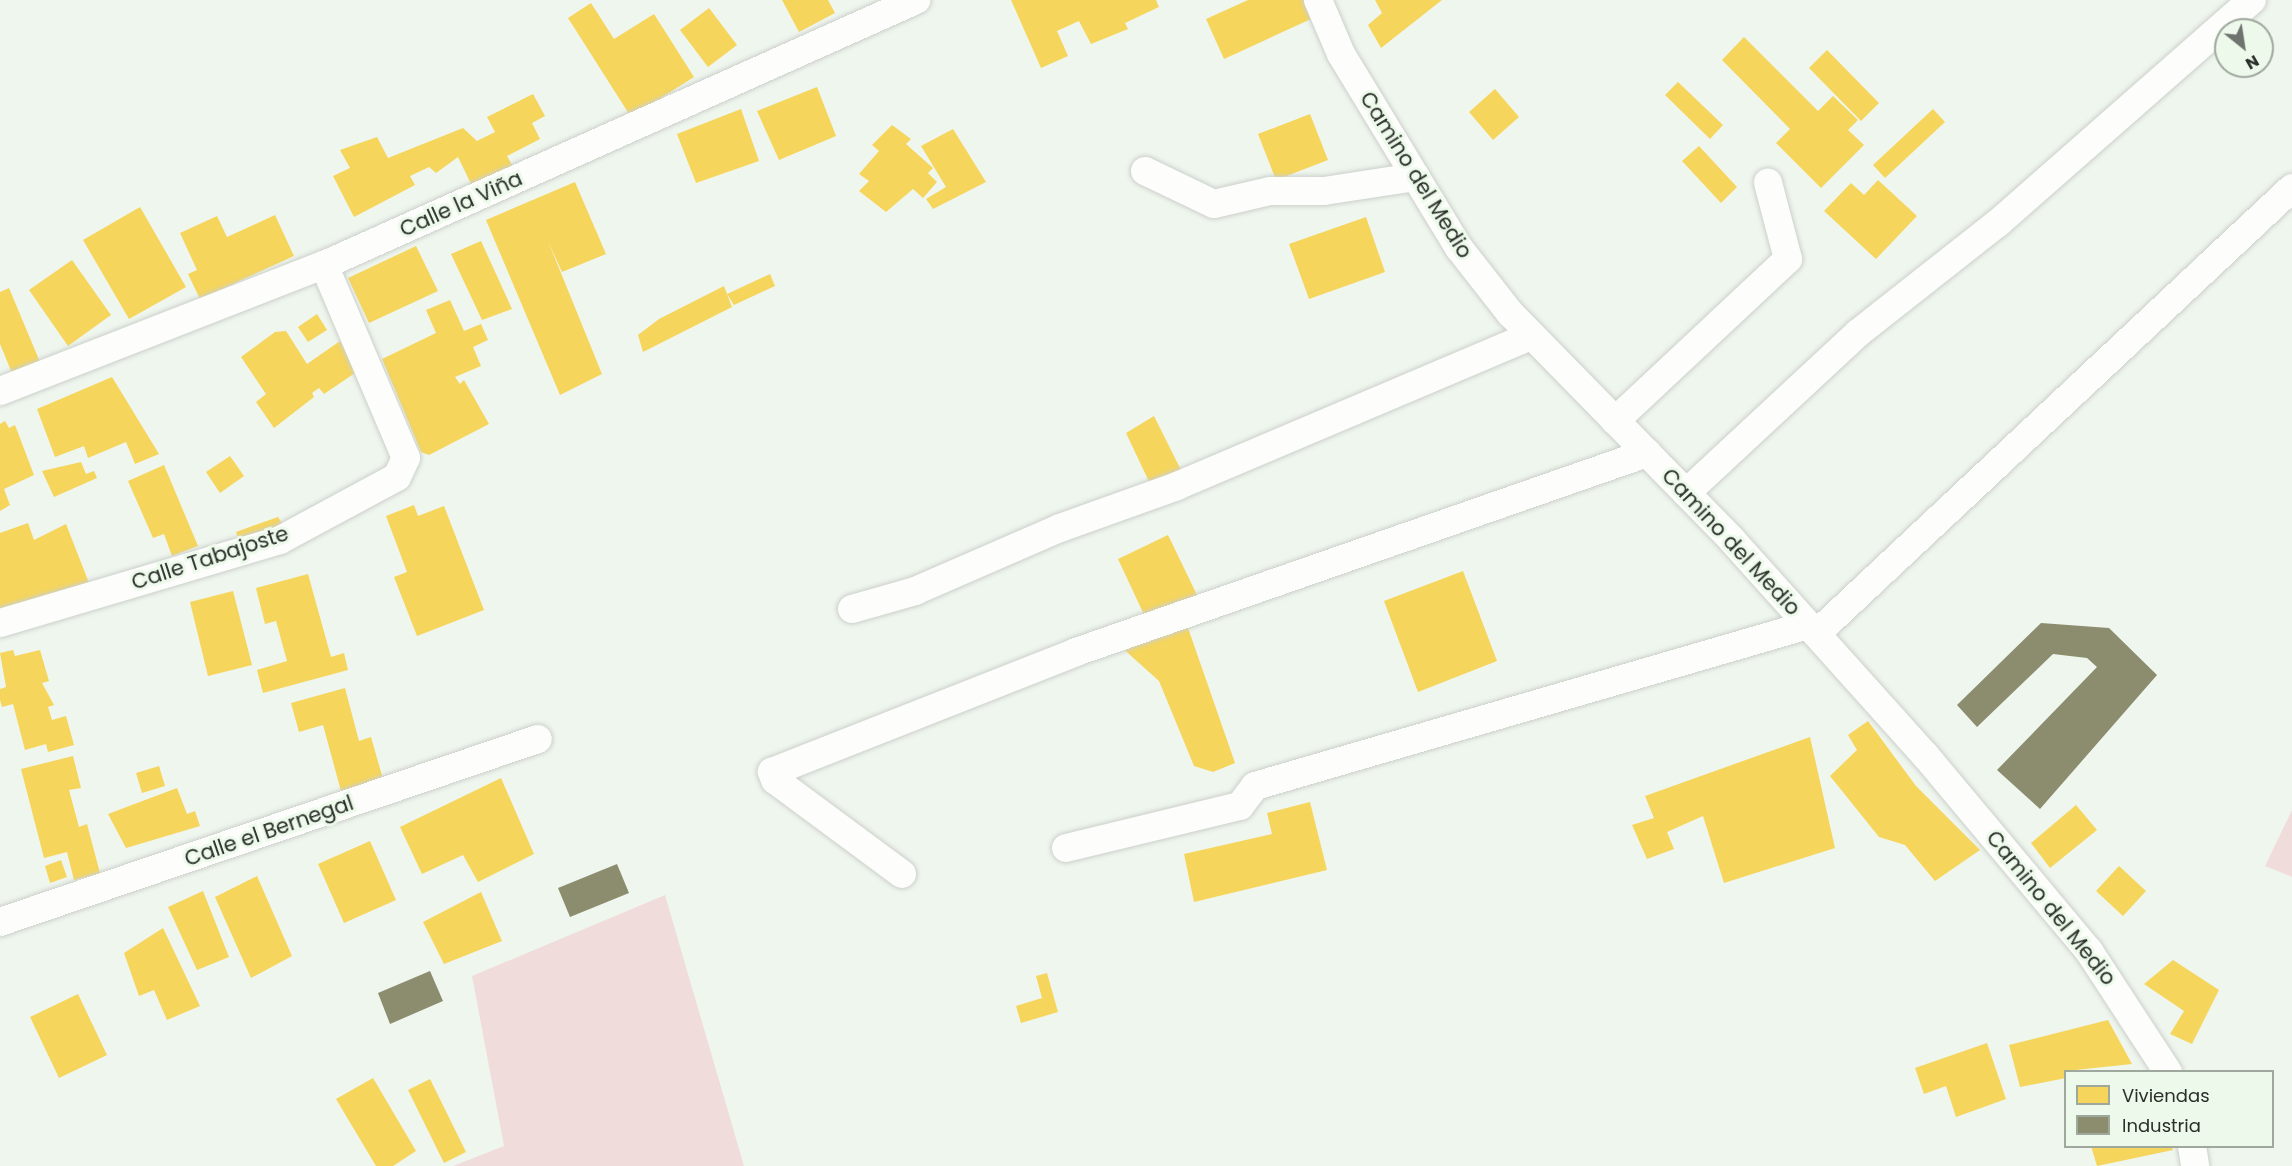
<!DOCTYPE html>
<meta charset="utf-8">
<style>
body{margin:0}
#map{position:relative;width:2292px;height:1166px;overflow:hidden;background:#eff6ee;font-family:Poppins,sans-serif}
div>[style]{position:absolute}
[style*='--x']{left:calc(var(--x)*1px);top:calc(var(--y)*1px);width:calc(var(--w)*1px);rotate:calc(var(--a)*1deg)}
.green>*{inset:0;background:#f1dcdc}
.homes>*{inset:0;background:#f6d55c}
.industry>*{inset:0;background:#8c8c6e}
.roads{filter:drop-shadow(0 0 2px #cbd0ca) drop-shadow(0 0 2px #cbd0ca)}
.minor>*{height:28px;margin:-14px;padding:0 14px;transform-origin:14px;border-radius:14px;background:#fdfefc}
span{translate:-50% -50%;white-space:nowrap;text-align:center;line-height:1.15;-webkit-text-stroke:6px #edf9ea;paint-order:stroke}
.street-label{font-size:21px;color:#2a2f29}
.legend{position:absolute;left:2064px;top:1070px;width:210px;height:78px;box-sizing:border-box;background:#edf9ea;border:2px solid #9fa89d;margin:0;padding:8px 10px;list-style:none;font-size:18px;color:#2a2f29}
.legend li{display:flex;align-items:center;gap:12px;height:30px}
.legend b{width:30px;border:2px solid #9fa89d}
.north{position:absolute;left:2214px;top:18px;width:60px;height:60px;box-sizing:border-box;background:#edf9ea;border:2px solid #9fa89d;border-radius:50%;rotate:150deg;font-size:16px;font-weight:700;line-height:24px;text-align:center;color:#2a2f29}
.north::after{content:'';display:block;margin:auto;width:21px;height:27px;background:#6f756e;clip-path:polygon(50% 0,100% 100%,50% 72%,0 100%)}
</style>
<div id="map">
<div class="green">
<div style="clip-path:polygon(2292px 810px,2292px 877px,2265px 866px)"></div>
<div style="clip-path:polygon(665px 895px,744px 1166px,453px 1166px,504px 1146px,472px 976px)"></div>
</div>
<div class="homes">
<div style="clip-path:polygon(782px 0,828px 0,835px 13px,799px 32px)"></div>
<div style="clip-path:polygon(1011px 0,1156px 0,1159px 7px,1125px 23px,1128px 29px,1091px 44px,1079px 21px,1057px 31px,1068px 56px,1041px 68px)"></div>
<div style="clip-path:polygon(1248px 0,1303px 0,1311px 19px,1224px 59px,1206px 19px)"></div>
<div style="clip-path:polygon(1375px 0,1442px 0,1381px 48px,1368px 25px,1382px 13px)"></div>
<div style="clip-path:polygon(591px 3px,614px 39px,654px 14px,694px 77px,631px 117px,568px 18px)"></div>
<div style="clip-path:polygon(709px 8px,737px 45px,708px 67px,680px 30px)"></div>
<div style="clip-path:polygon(1744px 37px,1818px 111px,1833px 96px,1858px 120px,1848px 130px,1864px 145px,1821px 188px,1776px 143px,1790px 129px,1722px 60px)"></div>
<div style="clip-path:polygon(1827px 50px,1879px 103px,1861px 121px,1809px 68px)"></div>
<div style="clip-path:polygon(1678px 82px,1723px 125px,1710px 139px,1665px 95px)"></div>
<div style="clip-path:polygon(817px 87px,836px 136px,779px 160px,757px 111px)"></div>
<div style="clip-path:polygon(1495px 89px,1519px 117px,1493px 140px,1469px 112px)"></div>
<div style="clip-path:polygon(533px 94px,545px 116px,532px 123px,540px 139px,507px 156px,513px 167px,473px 188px,458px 157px,436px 173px,429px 167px,410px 176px,415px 185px,354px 217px,333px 176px,350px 168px,340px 150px,377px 137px,388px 158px,463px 128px,477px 141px,495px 132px,487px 117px)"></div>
<div style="clip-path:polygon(741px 109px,759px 161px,696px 183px,677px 134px)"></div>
<div style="clip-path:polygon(1933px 109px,1945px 122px,1885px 178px,1873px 165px)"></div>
<div style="clip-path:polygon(1310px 114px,1328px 160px,1276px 180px,1258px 134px)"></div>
<div style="clip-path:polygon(892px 125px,911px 139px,906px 144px,933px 168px,928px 173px,937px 182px,923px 198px,913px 189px,886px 212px,859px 191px,869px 181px,859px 174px,879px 151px,872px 145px)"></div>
<div style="clip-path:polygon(953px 129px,986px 182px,933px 209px,926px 199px,946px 187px,921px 146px)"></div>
<div style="clip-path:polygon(1699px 146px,1737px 187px,1721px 203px,1682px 161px)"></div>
<div style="clip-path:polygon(1878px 180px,1917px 216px,1876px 259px,1824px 211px,1851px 183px,1864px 195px)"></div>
<div style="clip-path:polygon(575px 182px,606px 254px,562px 272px,548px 241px,602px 374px,560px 395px,486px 220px)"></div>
<div style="clip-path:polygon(140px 207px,186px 287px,129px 319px,83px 240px)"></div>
<div style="clip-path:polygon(275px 215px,294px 256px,200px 299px,188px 274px,197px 270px,180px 233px,217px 216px,227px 237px)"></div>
<div style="clip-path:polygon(1366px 217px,1385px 272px,1309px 299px,1289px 244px)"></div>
<div style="clip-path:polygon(481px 241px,512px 309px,482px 320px,451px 254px)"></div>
<div style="clip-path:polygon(416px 246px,438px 291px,369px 323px,348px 278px)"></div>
<div style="clip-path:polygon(72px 260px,111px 315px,68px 346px,29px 290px)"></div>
<div style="clip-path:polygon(770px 274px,775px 286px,734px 305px,727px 294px,732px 307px,643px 352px,638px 335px,659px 319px,724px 286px,727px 294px)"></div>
<div style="clip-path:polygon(9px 288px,40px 362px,12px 373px,0 344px,0 292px)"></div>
<div style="clip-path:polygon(450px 300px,464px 331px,481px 324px,488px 340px,473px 347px,481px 366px,455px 377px,460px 384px,464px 380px,489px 424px,429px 455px,421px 452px,382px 359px,436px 333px,426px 310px)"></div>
<div style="clip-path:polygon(317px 314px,327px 330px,308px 342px,298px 327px)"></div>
<div style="clip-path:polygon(286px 331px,307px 364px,340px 341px,355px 373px,324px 394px,319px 388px,312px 393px,314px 397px,274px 428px,256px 402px,266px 394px,241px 357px,275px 332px)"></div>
<div style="clip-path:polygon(112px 377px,159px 454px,135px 464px,126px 442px,88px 458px,84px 446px,55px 457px,37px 409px)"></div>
<div style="clip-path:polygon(1154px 416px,1185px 478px,1153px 490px,1126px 433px)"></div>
<div style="clip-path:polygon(5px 421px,9px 428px,15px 425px,34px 475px,4px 489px,10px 505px,0 511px,0 424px)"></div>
<div style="clip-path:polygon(230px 456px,244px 476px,220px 493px,206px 472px)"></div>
<div style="clip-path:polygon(81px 462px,86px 474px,94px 471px,97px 478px,54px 497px,42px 471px)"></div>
<div style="clip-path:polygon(164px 465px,198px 546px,172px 556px,164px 534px,153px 538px,128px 481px)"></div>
<div style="clip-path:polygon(414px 505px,418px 516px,444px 506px,484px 610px,417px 636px,394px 577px,407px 572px,386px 516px)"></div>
<div style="clip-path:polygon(278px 517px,289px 534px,241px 548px,236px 532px)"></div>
<div style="clip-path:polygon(28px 523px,34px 540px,66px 524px,91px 588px,0 615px,0 533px)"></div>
<div style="clip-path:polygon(1168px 535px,1198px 597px,1147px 621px,1118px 559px)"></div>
<div style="clip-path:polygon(1463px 571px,1497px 661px,1418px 692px,1384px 601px)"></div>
<div style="clip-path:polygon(308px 574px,331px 657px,344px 653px,348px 670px,263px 693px,257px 670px,287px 661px,276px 621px,265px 624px,256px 588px)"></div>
<div style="clip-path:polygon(233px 591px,252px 665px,208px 676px,190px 602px)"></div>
<div style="clip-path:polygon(1187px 625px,1235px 763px,1213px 772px,1194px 766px,1159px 681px,1120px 646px)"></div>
<div style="clip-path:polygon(13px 650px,15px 656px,40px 650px,49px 681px,42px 683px,54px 705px,48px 707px,52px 720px,66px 716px,74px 745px,48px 752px,46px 744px,25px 750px,13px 704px,2px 707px,0 700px,0 689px,6px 687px,0 653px)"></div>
<div style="clip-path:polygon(345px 688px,359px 741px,371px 737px,383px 779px,341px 791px,323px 725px,299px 732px,291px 703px)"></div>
<div style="clip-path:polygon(1868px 721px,1916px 786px,1980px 850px,1935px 881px,1905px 845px,1879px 837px,1830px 776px,1857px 750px,1848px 735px)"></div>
<div style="clip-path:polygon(1810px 737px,1835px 848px,1724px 883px,1703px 816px,1667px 832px,1674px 849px,1647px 859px,1632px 825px,1654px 818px,1645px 796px)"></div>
<div style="clip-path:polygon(73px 756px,81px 788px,69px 790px,79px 827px,87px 824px,100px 873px,74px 880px,67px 852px,44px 858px,21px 769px)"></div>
<div style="clip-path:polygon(159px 766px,165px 786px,142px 793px,136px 773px)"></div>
<div style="clip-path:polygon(501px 778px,534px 854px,478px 882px,463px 855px,422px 874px,400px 827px)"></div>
<div style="clip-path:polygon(177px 788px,187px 814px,195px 811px,200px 826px,126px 848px,108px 814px)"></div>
<div style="clip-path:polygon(1310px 802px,1327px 870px,1194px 902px,1184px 854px,1272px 834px,1267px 813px)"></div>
<div style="clip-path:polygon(2076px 805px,2097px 830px,2050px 868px,2031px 843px)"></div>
<div style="clip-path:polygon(370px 841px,396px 900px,344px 923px,318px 864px)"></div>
<div style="clip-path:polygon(61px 860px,67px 877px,50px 883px,45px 866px)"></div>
<div style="clip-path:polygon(2119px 866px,2146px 891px,2123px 916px,2096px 891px)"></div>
<div style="clip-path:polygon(257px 876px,292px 956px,251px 978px,215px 897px)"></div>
<div style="clip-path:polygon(203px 891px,229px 957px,197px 970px,168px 907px)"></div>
<div style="clip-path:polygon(481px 892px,502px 941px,444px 964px,423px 922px)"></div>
<div style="clip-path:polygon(163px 928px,200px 1006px,167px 1020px,154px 990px,139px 996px,124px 953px)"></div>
<div style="clip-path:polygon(2173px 960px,2219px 990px,2192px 1044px,2170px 1034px,2184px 1011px,2144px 984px)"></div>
<div style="clip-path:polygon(1047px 973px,1058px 1012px,1021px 1023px,1016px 1006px,1042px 998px,1036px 976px)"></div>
<div style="clip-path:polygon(78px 994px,107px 1055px,59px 1078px,30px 1017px)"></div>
<div style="clip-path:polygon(2108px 1020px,2132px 1064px,2066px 1071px,2066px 1078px,2020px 1087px,2009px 1045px)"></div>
<div style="clip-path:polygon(1987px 1043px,2006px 1099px,1956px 1117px,1946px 1086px,1924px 1094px,1915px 1068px)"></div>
<div style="clip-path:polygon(373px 1078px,416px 1151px,393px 1166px,376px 1166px,336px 1099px)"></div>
<div style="clip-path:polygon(430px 1079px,466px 1152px,444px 1163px,408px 1090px)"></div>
<div style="clip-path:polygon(2091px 1146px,2172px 1146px,2173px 1150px,2097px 1166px)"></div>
</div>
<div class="industry">
<div style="clip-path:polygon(2041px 623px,2109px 628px,2157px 675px,2040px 809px,1997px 770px,2097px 667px,2087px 658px,2053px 654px,1977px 727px,1957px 705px)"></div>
<div style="clip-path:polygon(617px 864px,629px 893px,570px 917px,558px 888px)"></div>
<div style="clip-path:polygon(430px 971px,443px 1001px,390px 1024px,378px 993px)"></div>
</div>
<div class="roads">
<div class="minor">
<div style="--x:1318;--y:0;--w:59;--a:66.9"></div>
<div style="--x:1341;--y:54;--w:227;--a:58.7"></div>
<div style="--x:1459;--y:248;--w:83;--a:51.9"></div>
<div style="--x:1510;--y:313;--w:318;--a:45.6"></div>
<div style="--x:1732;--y:540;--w:289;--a:48.1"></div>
<div style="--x:1925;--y:755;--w:256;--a:50.1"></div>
<div style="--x:2089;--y:951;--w:145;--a:56.9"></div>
<div style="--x:1145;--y:171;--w:76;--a:25.6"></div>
<div style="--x:1214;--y:204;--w:57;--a:-13.1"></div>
<div style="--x:1270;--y:191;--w:54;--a:0"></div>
<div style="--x:1324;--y:191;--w:93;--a:-8.7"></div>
<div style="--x:0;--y:391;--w:348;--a:-21.3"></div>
<div style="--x:324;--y:265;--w:649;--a:-24.11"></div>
<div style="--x:1615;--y:421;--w:237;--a:-43.1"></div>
<div style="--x:1788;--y:259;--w:79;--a:-104.7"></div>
<div style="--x:1686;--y:493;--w:235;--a:-42.9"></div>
<div style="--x:1858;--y:333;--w:178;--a:-38.2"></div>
<div style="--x:1998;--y:223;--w:338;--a:-41.3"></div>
<div style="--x:852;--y:609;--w:66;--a:-15.9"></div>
<div style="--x:915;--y:591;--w:158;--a:-23.5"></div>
<div style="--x:1060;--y:528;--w:124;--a:-19.7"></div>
<div style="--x:1177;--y:486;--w:384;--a:-23"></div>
<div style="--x:0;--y:623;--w:292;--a:-16.5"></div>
<div style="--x:280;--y:540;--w:133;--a:-28.3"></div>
<div style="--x:397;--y:477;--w:21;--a:-65"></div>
<div style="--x:406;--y:458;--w:210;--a:-113"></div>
<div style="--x:1816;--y:634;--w:652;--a:-43.14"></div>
<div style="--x:1066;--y:848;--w:179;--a:-13.6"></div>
<div style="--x:1240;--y:806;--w:25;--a:-53"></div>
<div style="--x:1255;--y:786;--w:576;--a:-16.23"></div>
<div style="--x:902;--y:874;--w:158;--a:-143.5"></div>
<div style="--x:775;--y:780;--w:9;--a:-111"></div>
<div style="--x:772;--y:772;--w:327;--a:-21.5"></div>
<div style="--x:1076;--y:652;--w:605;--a:-19.21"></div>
<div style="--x:0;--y:922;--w:568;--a:-18.79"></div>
<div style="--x:2192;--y:1146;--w:20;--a:81"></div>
</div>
</div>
<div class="street-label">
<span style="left:1416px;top:175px;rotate:58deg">Camino del Medio</span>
<span style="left:461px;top:204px;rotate:-24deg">Calle la Viña</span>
<span style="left:1731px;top:542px;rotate:47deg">Camino del Medio</span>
<span style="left:210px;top:558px;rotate:-18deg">Calle Tabajoste</span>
<span style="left:269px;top:831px;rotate:-19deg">Calle el Bernegal</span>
<span style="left:2051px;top:908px;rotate:51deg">Camino del Medio</span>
</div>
<ul class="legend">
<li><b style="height:16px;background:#f6d55c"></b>Viviendas</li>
<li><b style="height:16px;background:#8c8c6e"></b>Industria</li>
</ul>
<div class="north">N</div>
</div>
